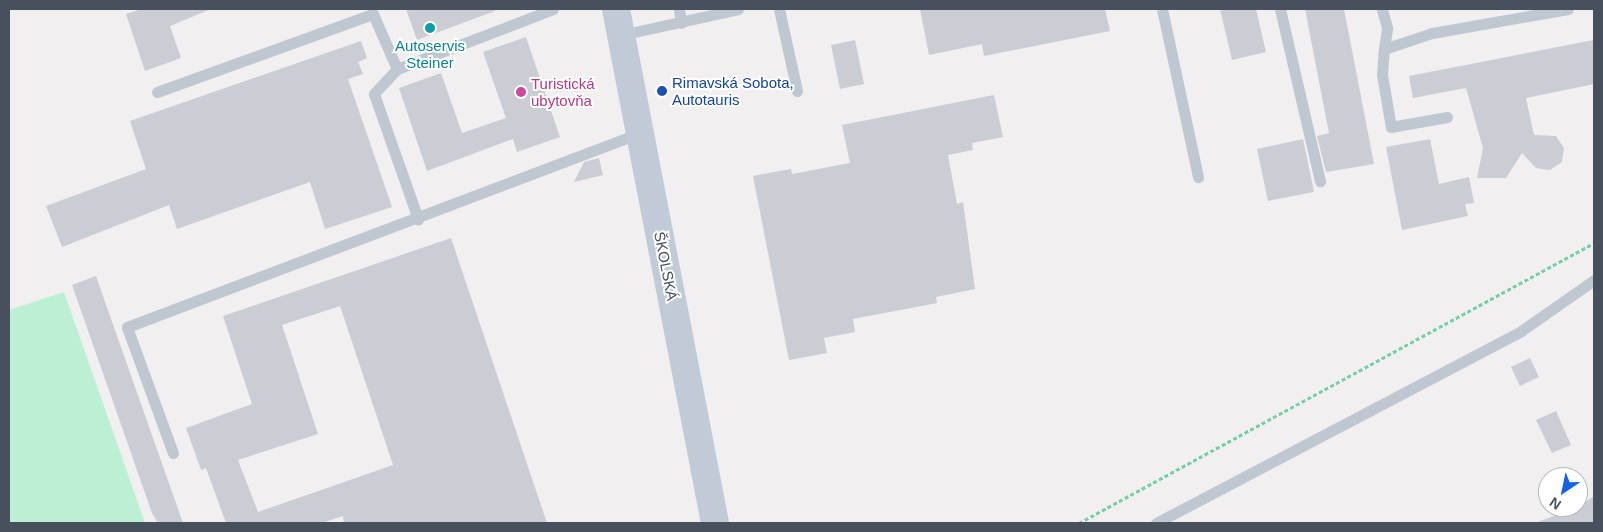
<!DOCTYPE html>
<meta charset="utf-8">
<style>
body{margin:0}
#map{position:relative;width:1603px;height:532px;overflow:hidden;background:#f1efef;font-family:Arial,sans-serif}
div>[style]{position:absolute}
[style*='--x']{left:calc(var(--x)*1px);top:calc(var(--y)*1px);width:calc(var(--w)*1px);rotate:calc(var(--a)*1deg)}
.green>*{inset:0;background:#bcf0d4}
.building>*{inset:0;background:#cbcdd4}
.path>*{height:3px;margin-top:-1.5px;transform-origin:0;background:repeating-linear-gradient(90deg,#74cea8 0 4px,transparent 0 6.5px)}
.service>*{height:11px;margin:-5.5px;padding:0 5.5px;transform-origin:5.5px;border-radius:5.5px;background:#bfc8d1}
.secondary>*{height:28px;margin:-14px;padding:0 14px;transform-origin:14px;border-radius:14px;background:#c1cbd8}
.dots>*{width:14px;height:14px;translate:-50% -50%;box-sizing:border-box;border:2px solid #fff;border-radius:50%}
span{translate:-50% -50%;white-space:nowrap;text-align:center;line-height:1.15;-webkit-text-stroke:4px #fff;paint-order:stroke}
.culture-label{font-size:15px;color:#0d838f}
.transit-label{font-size:15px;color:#164399}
.left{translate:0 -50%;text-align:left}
.hotel-label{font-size:15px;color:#b23c85}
.street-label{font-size:15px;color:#46515d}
.frame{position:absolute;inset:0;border:10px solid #46515d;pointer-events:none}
.north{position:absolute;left:1538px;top:467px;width:50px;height:50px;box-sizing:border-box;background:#fff;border:1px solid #b5b9be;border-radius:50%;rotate:214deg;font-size:14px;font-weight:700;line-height:20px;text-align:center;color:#46515d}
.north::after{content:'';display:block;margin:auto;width:18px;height:22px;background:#1662e4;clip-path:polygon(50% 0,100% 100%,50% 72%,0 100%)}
</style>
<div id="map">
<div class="green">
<div style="clip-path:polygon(64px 292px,145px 523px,9px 523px,9px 310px)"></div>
</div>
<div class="building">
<div style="clip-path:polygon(142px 9px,211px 9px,170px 26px,181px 58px,145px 71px,126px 14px)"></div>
<div style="clip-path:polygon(406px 9px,494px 9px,495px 11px,417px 40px)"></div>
<div style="clip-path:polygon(920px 9px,1105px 9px,1110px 31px,984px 56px,982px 44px,929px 55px)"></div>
<div style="clip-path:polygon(1220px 9px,1256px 9px,1266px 52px,1232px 60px)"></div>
<div style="clip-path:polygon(1305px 9px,1344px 9px,1374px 164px,1326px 172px,1317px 136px,1329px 133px)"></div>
<div style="clip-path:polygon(526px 37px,560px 137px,517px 152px,513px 139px,427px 171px,399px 88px,441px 73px,462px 133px,506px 118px,483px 52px)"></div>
<div style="clip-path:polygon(855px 40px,864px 84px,840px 89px,831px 45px)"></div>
<div style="clip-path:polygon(1594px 40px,1594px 84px,1526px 98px,1534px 135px,1556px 136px,1564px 148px,1562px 162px,1550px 170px,1536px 168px,1522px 153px,1506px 178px,1477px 178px,1483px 148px,1466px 88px,1413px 98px,1409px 76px)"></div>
<div style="clip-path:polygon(361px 41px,367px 58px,358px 62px,363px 74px,348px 79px,392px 207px,325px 229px,310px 182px,177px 229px,169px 205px,62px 247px,46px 206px,146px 169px,130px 121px)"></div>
<div style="clip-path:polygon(994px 95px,1003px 137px,972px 143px,973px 150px,948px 155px,957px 204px,963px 202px,975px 289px,936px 297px,937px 303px,853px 319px,855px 332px,824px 338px,827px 353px,789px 360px,753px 176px,791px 169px,792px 174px,850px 163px,842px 125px)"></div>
<div style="clip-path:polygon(1303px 139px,1314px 192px,1268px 201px,1257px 149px)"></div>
<div style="clip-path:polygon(1430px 139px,1439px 184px,1469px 177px,1474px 203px,1465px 204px,1468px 216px,1402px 230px,1386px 147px)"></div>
<div style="clip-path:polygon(599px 158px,603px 175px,574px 182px,584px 162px)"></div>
<div style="clip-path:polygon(evenodd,451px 238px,547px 523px,344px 523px,343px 516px,322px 523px,226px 523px,206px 468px,201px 470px,186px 428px,252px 404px,223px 316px,451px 238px,340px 306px,393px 465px,258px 512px,238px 460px,318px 434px,282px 325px,340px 306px)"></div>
<div style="clip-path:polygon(96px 276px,135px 387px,183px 523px,158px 523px,152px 513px,72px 285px)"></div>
<div style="clip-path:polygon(1530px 358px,1539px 377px,1520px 386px,1511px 367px)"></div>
<div style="clip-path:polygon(1556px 411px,1571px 445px,1552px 453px,1536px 420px)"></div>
<div style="clip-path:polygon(1594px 496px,1594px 523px,1535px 523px,1578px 507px)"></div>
</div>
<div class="path">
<div style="--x:1079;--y:523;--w:586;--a:-28.53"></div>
</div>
<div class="service">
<div style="--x:679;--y:9;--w:14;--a:82"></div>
<div style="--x:779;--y:9;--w:84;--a:77.6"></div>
<div style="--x:1162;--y:9;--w:172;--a:77.9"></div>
<div style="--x:1280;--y:9;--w:177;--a:76.9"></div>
<div style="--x:1382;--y:9;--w:20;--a:75"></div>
<div style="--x:1387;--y:28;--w:21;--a:98"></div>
<div style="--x:621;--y:35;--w:120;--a:-12.5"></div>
<div style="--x:397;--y:69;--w:34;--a:133"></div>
<div style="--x:374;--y:94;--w:133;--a:70.6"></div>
<div style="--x:157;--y:92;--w:230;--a:-19.9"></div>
<div style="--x:373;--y:14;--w:60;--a:66.4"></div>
<div style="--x:397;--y:69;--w:167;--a:-21"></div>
<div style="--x:1447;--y:117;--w:57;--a:169.9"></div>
<div style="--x:1391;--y:127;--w:53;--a:-99.8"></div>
<div style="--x:1382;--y:75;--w:26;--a:-86"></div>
<div style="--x:1384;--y:49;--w:51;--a:-18.4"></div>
<div style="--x:1432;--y:33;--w:138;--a:-10"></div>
<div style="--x:173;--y:453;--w:134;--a:-110.1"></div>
<div style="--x:127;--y:327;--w:548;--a:-20.71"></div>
<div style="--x:1156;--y:523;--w:412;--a:-27.7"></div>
<div style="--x:1521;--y:331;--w:89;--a:-34.9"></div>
</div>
<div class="secondary">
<div style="--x:616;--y:9;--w:523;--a:79.1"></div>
</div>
<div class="dots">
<div style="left:430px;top:28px;background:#0f9aa8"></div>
<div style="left:662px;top:91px;background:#1a4fb4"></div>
<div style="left:521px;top:92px;background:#d1479c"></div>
</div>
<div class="culture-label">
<span style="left:430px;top:54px">Autoservis<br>Steiner</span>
</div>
<div class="transit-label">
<span class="left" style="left:672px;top:91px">Rimavská Sobota,<br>Autotauris</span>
</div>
<div class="hotel-label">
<span class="left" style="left:531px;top:92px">Turistická<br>ubytovňa</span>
</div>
<div class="street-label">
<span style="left:666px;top:266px;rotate:79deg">ŠKOLSKÁ</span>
</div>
<div class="frame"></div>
<div class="north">N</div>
</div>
